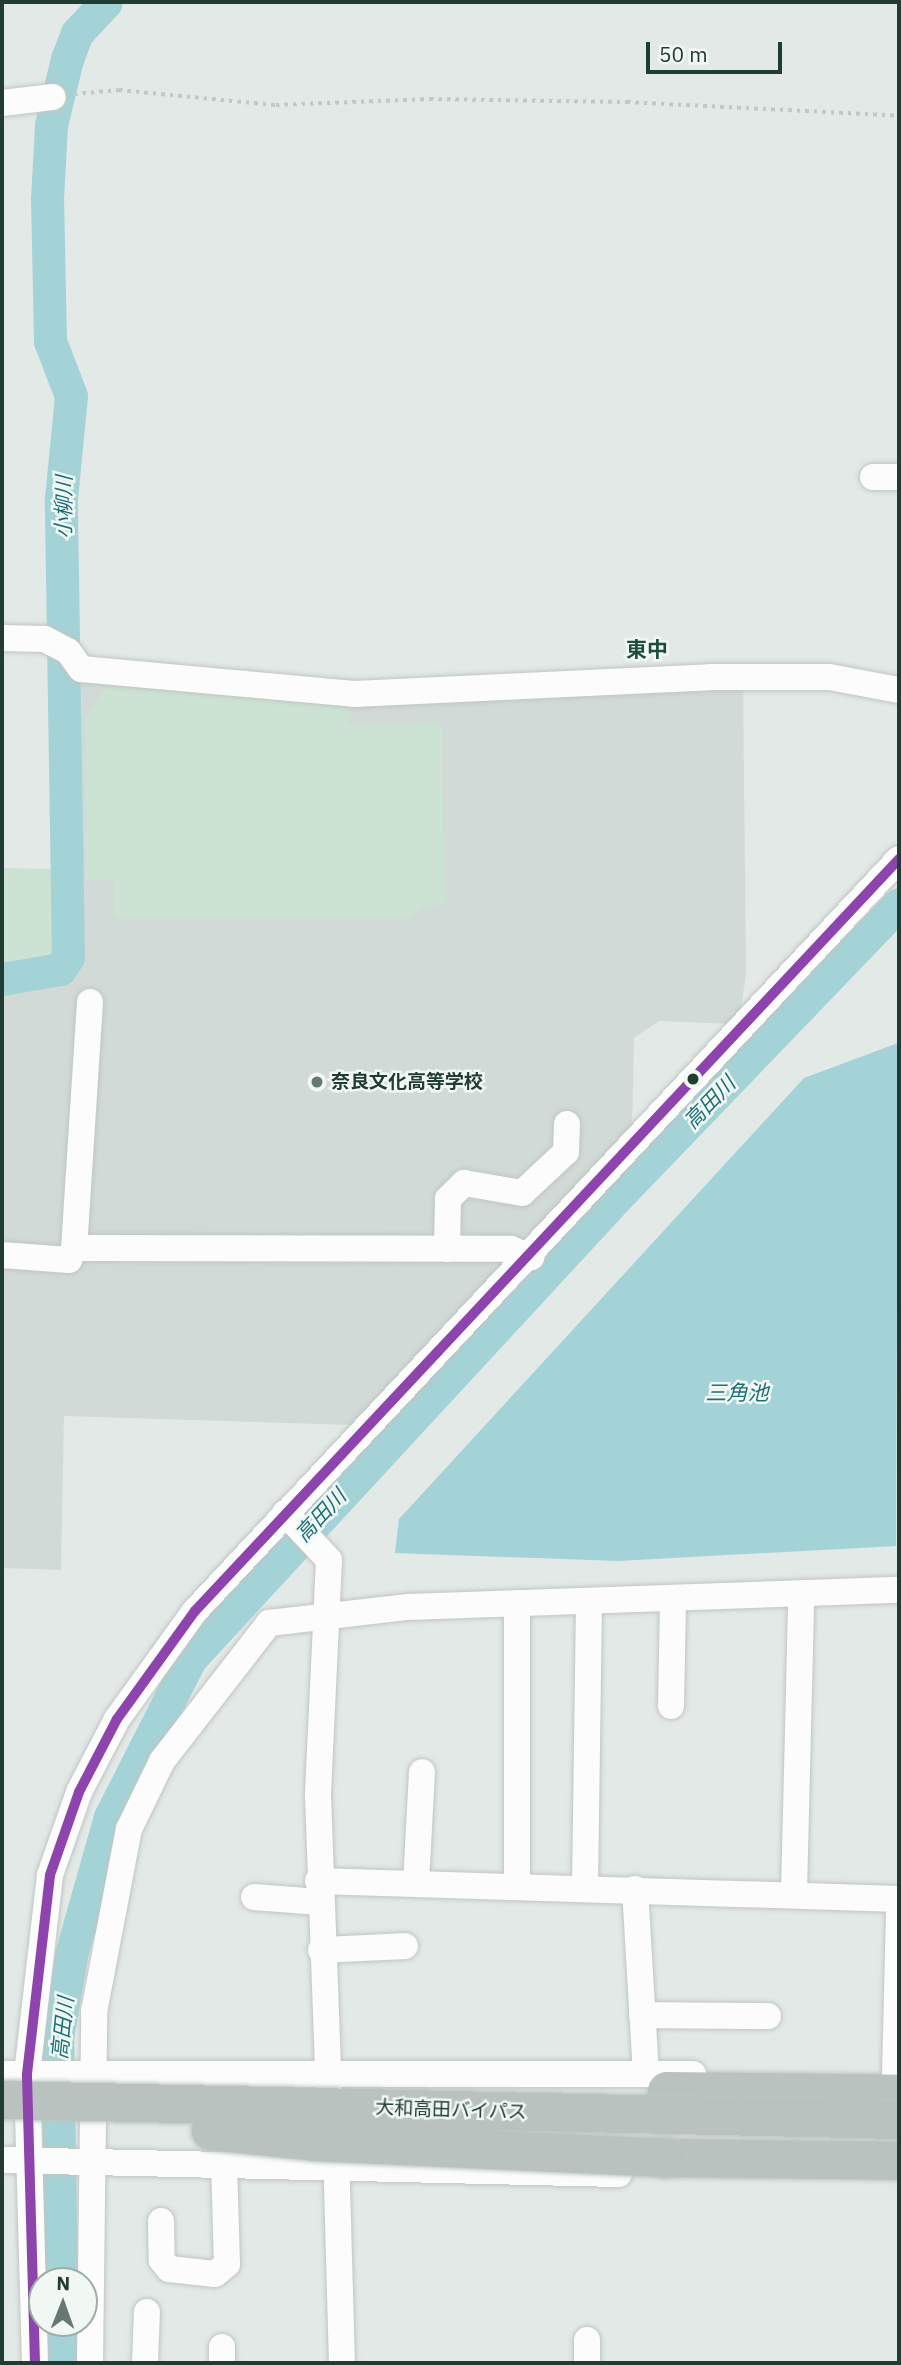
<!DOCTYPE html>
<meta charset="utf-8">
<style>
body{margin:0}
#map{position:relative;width:901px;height:2365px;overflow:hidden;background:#e3e9e6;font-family:"IBM Plex Sans","Noto Sans JP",sans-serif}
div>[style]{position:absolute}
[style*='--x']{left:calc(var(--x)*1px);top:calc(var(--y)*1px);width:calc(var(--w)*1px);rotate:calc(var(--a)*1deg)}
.built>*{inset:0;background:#d1dad6}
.green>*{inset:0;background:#cce2d2}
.water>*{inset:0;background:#a4d3d7}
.river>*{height:33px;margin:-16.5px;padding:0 16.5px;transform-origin:16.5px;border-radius:16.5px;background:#a4d3d7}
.path>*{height:3.5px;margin-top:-1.75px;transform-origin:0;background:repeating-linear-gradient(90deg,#c0c9c5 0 3.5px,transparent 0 8.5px)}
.roads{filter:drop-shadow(0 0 2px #c0c6c3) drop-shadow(0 0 2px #c0c6c3)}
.minor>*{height:26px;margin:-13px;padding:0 13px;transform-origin:13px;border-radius:13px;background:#fbfcfb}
.highway>*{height:38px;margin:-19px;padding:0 19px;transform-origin:19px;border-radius:19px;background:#bac2c0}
.bridges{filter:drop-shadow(0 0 2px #bcc5c2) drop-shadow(0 0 2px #bcc5c2)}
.highway-bridge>*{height:38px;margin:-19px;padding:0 19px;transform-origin:19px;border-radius:19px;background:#bac2c0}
.bus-1>*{height:10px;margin:-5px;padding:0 5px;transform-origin:5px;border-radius:5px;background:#8e44ad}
.dots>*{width:19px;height:19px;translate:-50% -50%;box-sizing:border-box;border:4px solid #f1f8f4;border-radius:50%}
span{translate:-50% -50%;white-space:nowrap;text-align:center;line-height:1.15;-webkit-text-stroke:5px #f1f8f4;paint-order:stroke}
.poi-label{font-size:19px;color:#213c33;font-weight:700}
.left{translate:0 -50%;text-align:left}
.street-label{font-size:19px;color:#213c33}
.water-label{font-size:21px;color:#1c6e77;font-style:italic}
.neighbourhood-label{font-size:21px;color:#1e4d3f;font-weight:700}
.frame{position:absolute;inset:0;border:4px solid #213c33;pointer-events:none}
.north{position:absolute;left:28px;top:2267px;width:70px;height:70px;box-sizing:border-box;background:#f1f8f4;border:2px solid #9eada7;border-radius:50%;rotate:1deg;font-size:19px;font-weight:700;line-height:28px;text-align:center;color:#213c33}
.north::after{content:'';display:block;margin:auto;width:24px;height:32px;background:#657972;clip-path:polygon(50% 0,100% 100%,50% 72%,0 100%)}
.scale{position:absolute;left:646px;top:42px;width:136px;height:32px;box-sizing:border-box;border:4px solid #213c33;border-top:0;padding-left:9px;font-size:21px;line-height:24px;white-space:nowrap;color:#213c33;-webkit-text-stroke:5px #f1f8f4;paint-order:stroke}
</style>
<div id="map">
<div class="built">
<div style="clip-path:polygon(81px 679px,356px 701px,743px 683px,746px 975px,739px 1018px,732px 1024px,659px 1021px,634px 1038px,632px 1126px,351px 1425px,64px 1416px,61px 1570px,2px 1568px,2px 987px,57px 984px,83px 962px)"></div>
</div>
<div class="green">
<div style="clip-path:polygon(106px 686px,349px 704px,348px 725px,441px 724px,445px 905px,425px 905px,409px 917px,114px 917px,113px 881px,86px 880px,86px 718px)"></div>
<div style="clip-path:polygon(2px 868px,58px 869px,62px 960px,54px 965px,2px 972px)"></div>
</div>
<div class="water">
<div style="clip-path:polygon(898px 1043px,896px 1546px,618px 1561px,395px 1553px,399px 1519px,804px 1078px)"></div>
</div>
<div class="river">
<div style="--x:2;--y:979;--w:59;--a:-9.8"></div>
<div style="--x:60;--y:969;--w:14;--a:-56"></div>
<div style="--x:68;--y:957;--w:459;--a:-90.9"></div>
<div style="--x:61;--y:498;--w:102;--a:-84.4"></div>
<div style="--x:71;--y:396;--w:59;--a:-110.9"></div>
<div style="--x:50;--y:341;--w:142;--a:-91.2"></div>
<div style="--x:47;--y:199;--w:74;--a:-86.9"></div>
<div style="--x:51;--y:125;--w:68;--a:-76.4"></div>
<div style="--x:67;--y:59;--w:28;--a:-69"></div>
<div style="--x:77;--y:33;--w:42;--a:-46.9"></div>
<div style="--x:61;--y:2281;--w:243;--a:-90.9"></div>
<div style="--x:57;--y:2038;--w:88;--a:-80.2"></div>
<div style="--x:72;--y:1951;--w:139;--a:-74.2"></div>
<div style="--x:110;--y:1817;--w:177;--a:-63.1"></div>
<div style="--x:190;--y:1659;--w:626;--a:-47.26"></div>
<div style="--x:615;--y:1199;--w:409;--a:-46.1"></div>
<div style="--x:62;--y:2323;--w:40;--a:87.1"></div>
</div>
<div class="path">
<div style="--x:74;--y:94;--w:45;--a:-5.1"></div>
<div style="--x:119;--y:90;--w:158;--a:5.5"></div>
<div style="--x:276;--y:105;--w:154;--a:-2.2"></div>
<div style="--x:430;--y:99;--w:197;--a:0.9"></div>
<div style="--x:627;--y:102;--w:272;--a:2.9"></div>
</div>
<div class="roads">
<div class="minor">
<div style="--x:2;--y:103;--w:51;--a:-6.7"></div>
<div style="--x:873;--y:477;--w:26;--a:0"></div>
<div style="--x:2;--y:638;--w:43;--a:1.3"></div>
<div style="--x:45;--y:639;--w:26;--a:28"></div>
<div style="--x:68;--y:651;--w:22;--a:54"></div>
<div style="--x:81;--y:669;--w:274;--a:5.2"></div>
<div style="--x:354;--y:694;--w:356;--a:-2.7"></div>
<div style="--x:710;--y:677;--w:119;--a:0"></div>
<div style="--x:829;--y:677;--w:71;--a:10.5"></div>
<div style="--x:90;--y:1002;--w:247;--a:93.7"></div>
<div style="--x:74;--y:1248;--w:437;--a:0.1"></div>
<div style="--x:511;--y:1249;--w:22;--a:22"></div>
<div style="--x:447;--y:1249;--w:50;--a:-88.9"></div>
<div style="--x:448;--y:1199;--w:23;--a:-45"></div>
<div style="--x:464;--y:1183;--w:59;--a:9.8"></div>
<div style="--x:522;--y:1193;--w:60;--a:-43"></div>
<div style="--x:566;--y:1152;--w:28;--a:-88"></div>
<div style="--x:2;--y:1255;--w:67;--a:4.3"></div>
<div style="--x:69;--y:1260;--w:13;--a:-67"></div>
<div style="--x:285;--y:1513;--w:64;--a:46.9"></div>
<div style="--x:329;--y:1560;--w:235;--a:92.7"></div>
<div style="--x:318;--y:1795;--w:300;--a:87.9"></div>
<div style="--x:517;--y:1603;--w:282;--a:90"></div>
<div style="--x:671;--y:1706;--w:105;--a:-88.9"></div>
<div style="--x:318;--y:1881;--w:581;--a:1.77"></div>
<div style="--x:416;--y:1883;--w:111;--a:-86.9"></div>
<div style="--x:585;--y:1888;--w:286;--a:-89.2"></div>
<div style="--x:635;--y:1889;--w:185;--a:86.6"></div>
<div style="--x:794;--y:1893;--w:297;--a:-88.6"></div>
<div style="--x:254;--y:1897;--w:65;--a:4.4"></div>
<div style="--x:321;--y:1950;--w:84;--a:-2.7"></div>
<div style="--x:642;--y:2015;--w:126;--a:0.5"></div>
<div style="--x:2;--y:2074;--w:691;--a:0"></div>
<div style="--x:895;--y:2075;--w:160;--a:-88.6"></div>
<div style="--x:336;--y:2150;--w:213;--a:88.4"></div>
<div style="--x:2;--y:2160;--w:617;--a:1.3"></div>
<div style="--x:161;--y:2221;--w:39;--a:89"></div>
<div style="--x:162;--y:2260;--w:11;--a:52"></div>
<div style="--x:169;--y:2269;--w:46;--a:6.2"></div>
<div style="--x:215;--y:2274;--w:16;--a:-40"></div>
<div style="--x:227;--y:2264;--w:99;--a:-91.7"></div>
<div style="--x:35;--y:2363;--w:289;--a:-91.6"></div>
<div style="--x:27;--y:2074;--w:200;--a:-83.4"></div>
<div style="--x:50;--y:1875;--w:88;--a:-70.7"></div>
<div style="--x:79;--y:1792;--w:82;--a:-62.5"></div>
<div style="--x:117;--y:1719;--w:133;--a:-54.2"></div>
<div style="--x:195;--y:1611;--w:1030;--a:-46.89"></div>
<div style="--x:90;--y:2363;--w:351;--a:-89.3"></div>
<div style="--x:94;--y:2012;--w:186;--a:-79.2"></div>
<div style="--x:129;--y:1829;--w:76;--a:-64.1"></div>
<div style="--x:162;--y:1761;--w:175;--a:-52.2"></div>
<div style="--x:269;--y:1623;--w:140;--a:-6.6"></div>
<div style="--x:408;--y:1607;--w:491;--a:-2"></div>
<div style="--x:145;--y:2363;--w:51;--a:-87.8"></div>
<div style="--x:222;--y:2363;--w:16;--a:-90"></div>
<div style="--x:587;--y:2363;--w:23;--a:-90"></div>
</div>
<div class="highway">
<div style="--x:667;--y:2091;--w:232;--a:0.7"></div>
<div style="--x:667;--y:2158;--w:232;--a:0.7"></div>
</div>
</div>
<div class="bridges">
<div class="highway-bridge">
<div style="--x:2;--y:2100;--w:897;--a:1.28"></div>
<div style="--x:211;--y:2131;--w:105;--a:6"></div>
<div style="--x:315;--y:2142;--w:352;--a:2.6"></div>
</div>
</div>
<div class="bus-1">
<div style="--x:35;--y:2363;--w:289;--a:-91.6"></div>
<div style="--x:27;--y:2074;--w:200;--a:-83.4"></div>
<div style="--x:50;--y:1875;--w:88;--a:-70.7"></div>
<div style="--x:79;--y:1792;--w:82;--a:-62.5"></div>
<div style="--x:117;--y:1719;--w:133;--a:-54.2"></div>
<div style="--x:195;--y:1611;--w:1030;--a:-46.89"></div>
</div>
<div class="dots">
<div style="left:693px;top:1079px;background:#213c33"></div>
<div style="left:317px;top:1082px;background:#657972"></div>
</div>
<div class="poi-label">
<span class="left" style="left:331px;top:1082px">奈良文化高等学校</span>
</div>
<div class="street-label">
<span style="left:451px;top:2110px;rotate:2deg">大和高田バイパス</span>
</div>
<div class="water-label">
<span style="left:63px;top:507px;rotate:-89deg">小柳川</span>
<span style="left:709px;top:1102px;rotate:-46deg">高田川</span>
<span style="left:737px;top:1392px">三角池</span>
<span style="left:320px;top:1515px;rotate:-47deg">高田川</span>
<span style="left:62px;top:2028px;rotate:-84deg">高田川</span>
</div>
<div class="neighbourhood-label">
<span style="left:647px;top:649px">東中</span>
</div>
<div class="frame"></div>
<div class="north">N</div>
<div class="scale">50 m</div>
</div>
